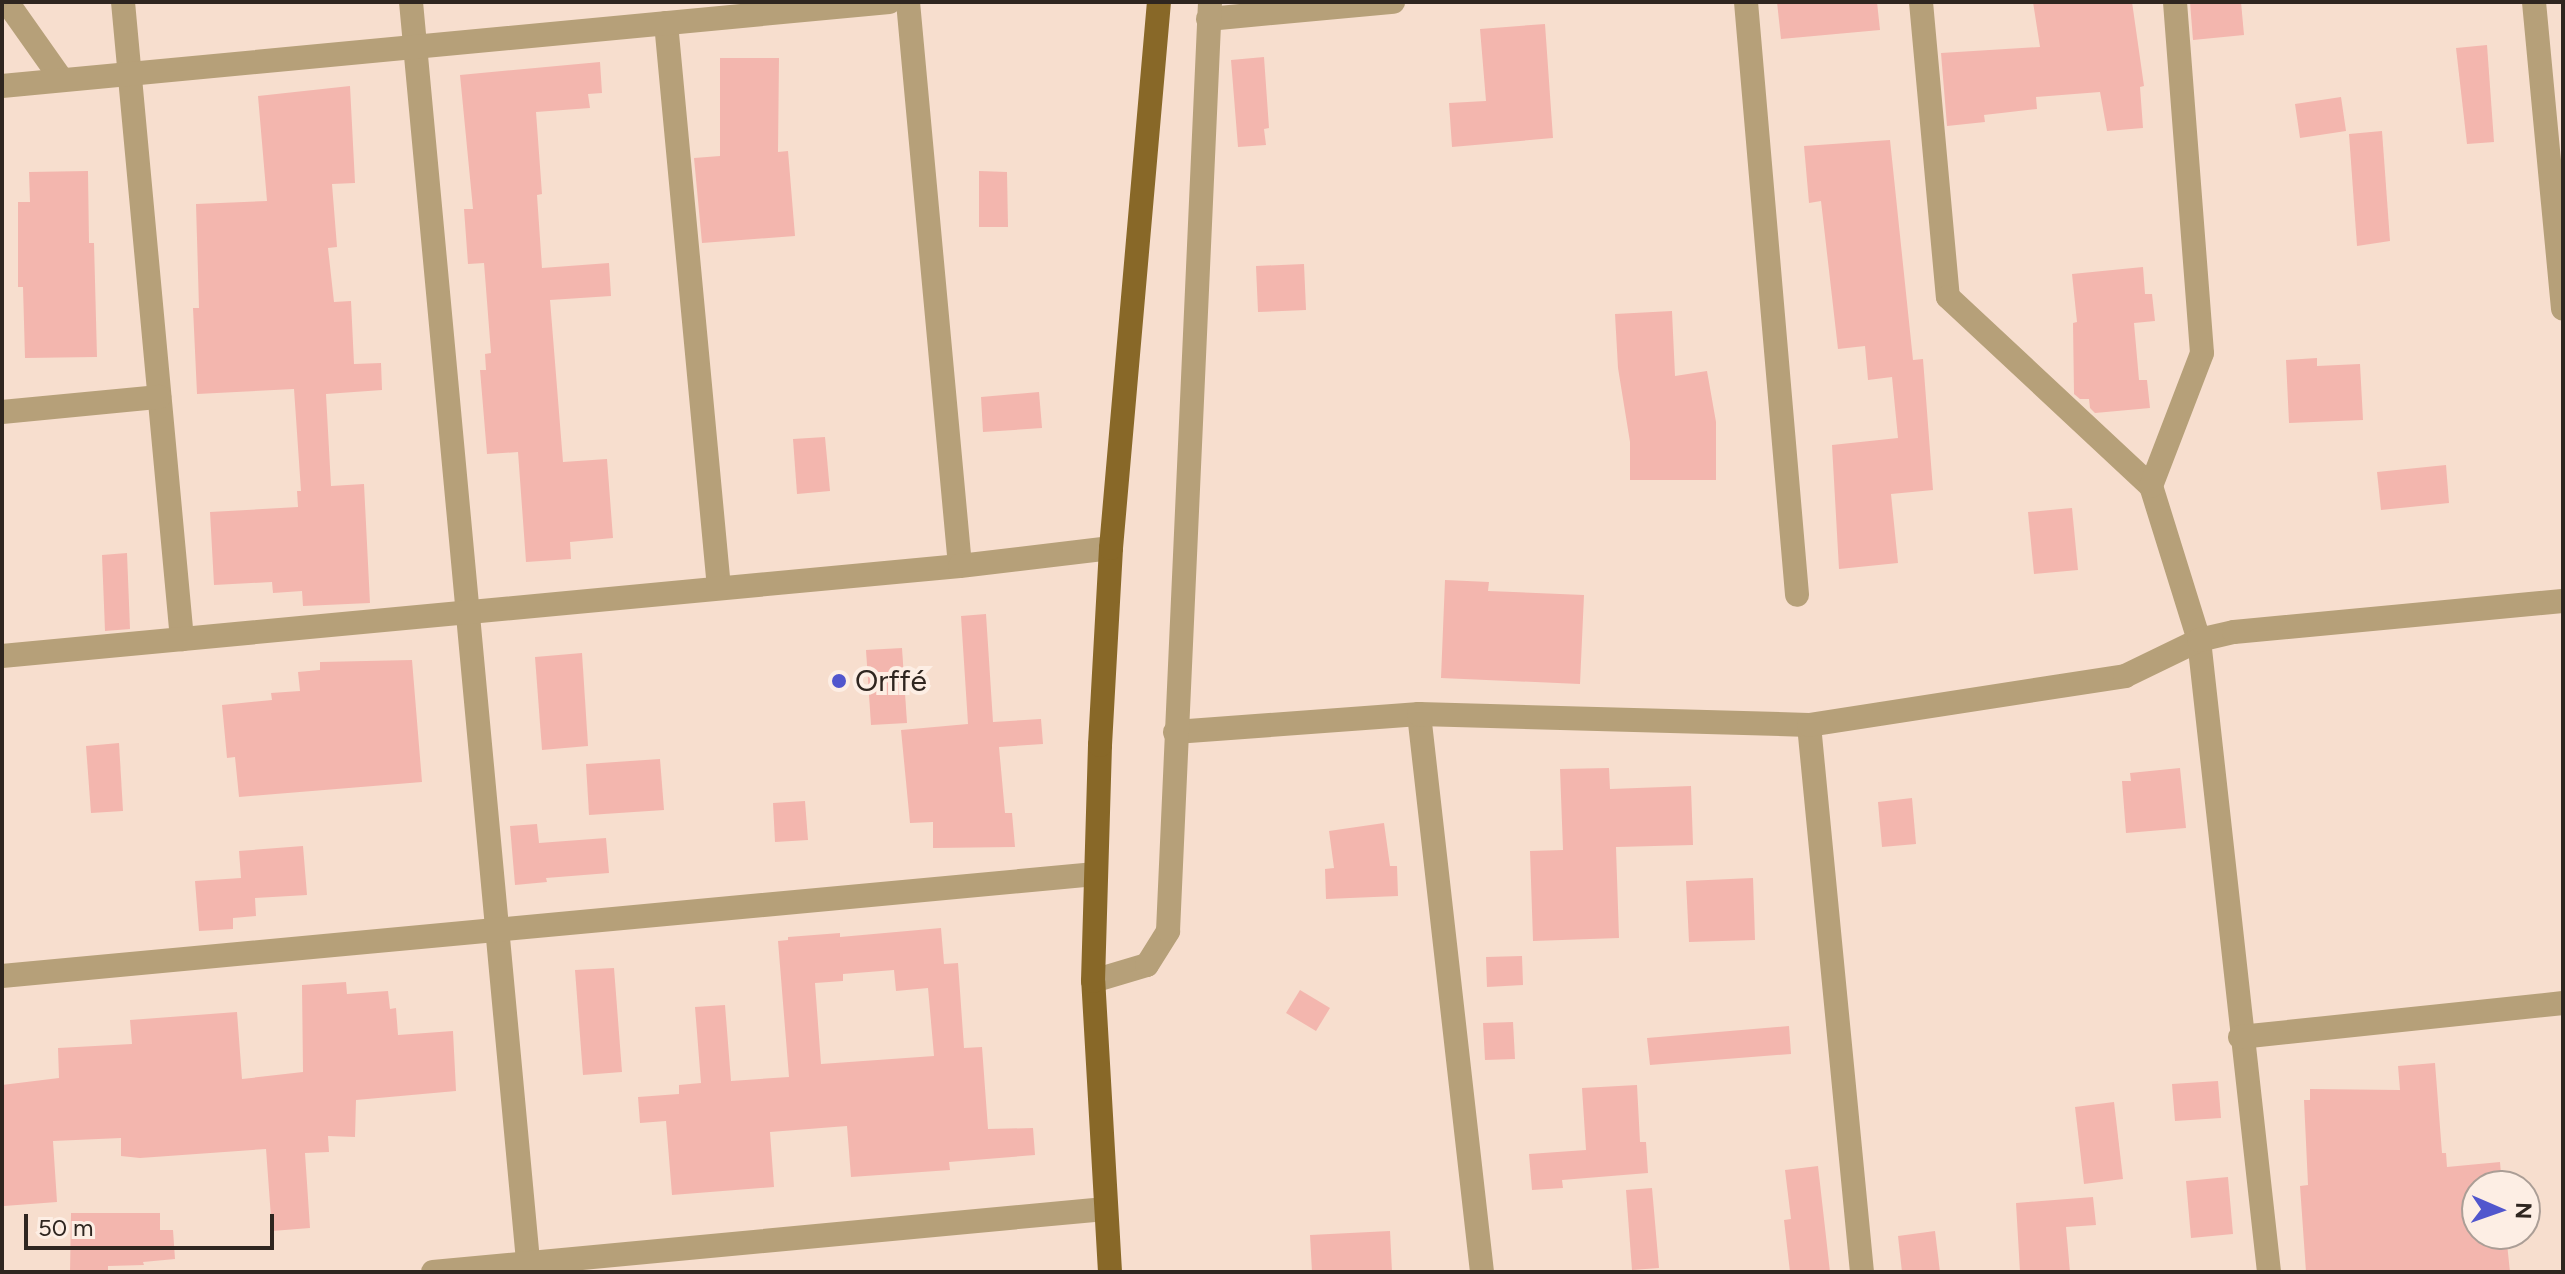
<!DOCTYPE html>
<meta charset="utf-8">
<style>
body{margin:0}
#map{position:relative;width:2565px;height:1274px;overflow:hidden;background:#f7dece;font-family:Figtree,sans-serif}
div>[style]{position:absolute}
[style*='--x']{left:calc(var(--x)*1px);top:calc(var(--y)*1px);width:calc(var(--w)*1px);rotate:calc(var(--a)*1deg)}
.building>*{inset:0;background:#f3b6ae}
.minor>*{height:24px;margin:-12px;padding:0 12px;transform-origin:12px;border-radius:12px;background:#b6a079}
.major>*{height:24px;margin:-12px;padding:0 12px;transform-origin:12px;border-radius:12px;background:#886828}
.dots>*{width:22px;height:22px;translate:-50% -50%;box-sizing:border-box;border:4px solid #fdeee4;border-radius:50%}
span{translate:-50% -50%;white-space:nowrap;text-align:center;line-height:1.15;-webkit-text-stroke:8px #fdeee4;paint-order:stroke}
.poi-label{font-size:30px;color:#2f2620}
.left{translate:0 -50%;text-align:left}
.frame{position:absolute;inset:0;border:4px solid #2f2620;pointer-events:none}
.north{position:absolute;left:2461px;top:1170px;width:80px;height:80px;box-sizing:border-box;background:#fdeee4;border:2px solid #ab9e96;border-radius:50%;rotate:92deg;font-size:22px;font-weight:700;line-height:32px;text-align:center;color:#2f2620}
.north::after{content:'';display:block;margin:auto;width:28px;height:36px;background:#5156cd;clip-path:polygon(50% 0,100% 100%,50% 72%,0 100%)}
.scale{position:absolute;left:24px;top:1214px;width:250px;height:36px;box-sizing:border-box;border:4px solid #2f2620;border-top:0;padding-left:10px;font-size:24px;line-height:28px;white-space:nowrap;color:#2f2620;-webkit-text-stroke:6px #fdeee4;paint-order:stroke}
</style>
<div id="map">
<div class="building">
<div style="clip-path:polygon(1777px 2px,1877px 2px,1880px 30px,1781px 39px)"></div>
<div style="clip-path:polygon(2033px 2px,2132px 2px,2144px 86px,2140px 87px,2143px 128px,2107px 131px,2100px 92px,2036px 97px,2037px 109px,1984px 115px,1985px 122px,1947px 126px,1941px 53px,2040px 47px)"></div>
<div style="clip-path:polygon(2190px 2px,2241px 2px,2244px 35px,2193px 40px)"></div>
<div style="clip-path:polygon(1545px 24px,1553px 138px,1452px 147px,1449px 103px,1486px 101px,1480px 29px)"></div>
<div style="clip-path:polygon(2487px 45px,2494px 142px,2467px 144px,2456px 48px)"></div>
<div style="clip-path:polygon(1264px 57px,1269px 128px,1264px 129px,1266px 145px,1238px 147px,1231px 60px)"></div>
<div style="clip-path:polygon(720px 58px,779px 58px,778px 152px,788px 151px,795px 236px,702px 243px,694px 158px,720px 156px)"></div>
<div style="clip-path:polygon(600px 62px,602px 93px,588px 94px,590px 108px,536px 112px,542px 194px,537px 195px,542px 268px,609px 263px,611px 296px,550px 300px,563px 462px,607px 459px,613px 538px,570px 542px,571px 559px,526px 562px,518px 452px,487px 454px,480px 370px,486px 370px,485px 354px,491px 353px,484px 263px,468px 264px,464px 209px,473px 209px,460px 75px)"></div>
<div style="clip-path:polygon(350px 86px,355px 183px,332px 184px,337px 247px,328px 248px,334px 302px,351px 301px,354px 364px,381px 363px,382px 390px,326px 394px,331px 486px,364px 484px,370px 603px,303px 606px,302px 591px,273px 593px,272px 582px,214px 585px,210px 512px,298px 507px,297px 491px,301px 491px,294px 389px,197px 394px,193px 308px,199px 308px,196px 204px,267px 201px,258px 96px)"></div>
<div style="clip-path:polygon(2341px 97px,2346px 131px,2300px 138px,2295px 104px)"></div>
<div style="clip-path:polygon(2382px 131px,2390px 241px,2357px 246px,2349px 134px)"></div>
<div style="clip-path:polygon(1890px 140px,1913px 360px,1923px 359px,1933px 490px,1891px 494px,1898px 563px,1839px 569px,1832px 445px,1898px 438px,1892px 377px,1868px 380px,1865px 346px,1838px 349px,1821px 201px,1809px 203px,1804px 146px)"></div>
<div style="clip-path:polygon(88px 171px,89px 243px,94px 243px,97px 357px,25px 358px,23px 287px,18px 287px,18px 202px,30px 202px,29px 172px)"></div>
<div style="clip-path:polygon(979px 171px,1007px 172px,1008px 227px,979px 227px)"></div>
<div style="clip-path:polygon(1304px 264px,1306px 310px,1258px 312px,1256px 266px)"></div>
<div style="clip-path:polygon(2143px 267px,2145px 294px,2152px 294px,2155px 321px,2134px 323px,2139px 380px,2147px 380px,2150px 408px,2095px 413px,2090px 408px,2089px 399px,2080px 399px,2074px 394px,2073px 323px,2077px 322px,2072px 274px)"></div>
<div style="clip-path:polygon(1672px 311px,1675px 376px,1707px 371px,1716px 422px,1716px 480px,1630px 480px,1630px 442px,1618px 368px,1615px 314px)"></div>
<div style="clip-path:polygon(2317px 358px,2317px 366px,2360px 364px,2363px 420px,2289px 423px,2286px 360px)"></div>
<div style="clip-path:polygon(1039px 392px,1042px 428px,983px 432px,981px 397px)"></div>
<div style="clip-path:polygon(825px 437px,830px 491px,797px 494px,793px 439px)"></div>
<div style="clip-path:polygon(2446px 465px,2449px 503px,2381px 510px,2377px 472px)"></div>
<div style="clip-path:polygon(2072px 508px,2078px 570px,2034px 574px,2028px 512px)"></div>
<div style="clip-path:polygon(127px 553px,130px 629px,105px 631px,102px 555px)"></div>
<div style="clip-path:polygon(1445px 580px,1489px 582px,1488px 591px,1584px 595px,1580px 684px,1441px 678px)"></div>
<div style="clip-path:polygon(986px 614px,993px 722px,1041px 719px,1043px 744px,999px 747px,1005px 813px,1012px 813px,1015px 847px,933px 848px,933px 822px,910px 823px,901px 730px,968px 724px,961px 616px)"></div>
<div style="clip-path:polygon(902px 648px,907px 723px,871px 725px,866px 650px)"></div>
<div style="clip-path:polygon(582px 653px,588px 746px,542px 750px,535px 657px)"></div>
<div style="clip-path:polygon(412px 660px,422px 782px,239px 797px,235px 757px,227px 758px,222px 705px,272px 700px,271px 693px,300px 691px,298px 672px,320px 670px,320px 662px)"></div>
<div style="clip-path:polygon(119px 743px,123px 811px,91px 813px,86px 746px)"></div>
<div style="clip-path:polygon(660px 759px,664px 810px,589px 815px,586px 764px)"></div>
<div style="clip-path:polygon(1609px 768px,1610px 789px,1691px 786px,1693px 845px,1616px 847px,1619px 938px,1533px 941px,1530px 851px,1563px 850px,1560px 769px)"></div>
<div style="clip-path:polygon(2180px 768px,2186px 828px,2126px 833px,2122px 781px,2131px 781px,2130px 773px)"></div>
<div style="clip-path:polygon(1912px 798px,1916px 844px,1882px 847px,1878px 802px)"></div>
<div style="clip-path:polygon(805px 801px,808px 840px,775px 842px,773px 803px)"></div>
<div style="clip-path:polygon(1384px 823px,1390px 866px,1397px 866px,1398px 896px,1326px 899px,1325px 869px,1334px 868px,1329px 831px)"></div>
<div style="clip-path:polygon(537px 824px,539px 843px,606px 838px,609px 873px,546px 878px,547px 882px,515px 885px,510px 826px)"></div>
<div style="clip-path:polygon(303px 846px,307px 895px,255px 898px,256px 916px,233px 918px,233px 929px,199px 931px,195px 881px,241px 878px,239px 851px)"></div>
<div style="clip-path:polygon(1753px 878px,1755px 940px,1689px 942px,1686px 881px)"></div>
<div style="clip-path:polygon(evenodd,941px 928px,944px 964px,958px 963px,964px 1048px,982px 1047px,988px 1129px,1033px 1128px,1035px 1155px,949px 1162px,950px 1170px,851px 1177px,847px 1126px,770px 1132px,774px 1187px,672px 1195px,666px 1121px,640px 1123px,638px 1097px,679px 1094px,679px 1085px,701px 1083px,695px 1007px,725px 1005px,731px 1081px,789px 1077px,778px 941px,788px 940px,788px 937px,840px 933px,840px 937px,941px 928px,894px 970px,896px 991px,928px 988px,934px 1056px,821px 1064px,815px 983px,843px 981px,843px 974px,894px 970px)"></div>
<div style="clip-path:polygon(1522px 956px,1523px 985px,1487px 987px,1486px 957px)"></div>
<div style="clip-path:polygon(614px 968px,622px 1072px,583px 1075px,575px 970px)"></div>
<div style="clip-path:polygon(346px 982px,347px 994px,388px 991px,390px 1009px,396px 1008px,398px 1035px,453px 1031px,456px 1091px,356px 1100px,355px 1137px,328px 1136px,329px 1152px,305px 1153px,310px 1228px,272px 1231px,266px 1149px,140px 1158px,121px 1156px,121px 1138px,53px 1141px,57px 1202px,4px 1206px,2px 1085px,59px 1078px,58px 1048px,132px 1044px,130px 1020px,237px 1012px,242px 1079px,303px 1072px,302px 985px)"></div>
<div style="clip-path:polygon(1300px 990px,1330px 1008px,1316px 1031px,1286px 1013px)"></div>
<div style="clip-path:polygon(1513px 1022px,1515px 1059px,1485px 1060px,1483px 1023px)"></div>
<div style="clip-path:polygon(1789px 1026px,1791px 1054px,1650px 1065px,1647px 1038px)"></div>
<div style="clip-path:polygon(2435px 1063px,2442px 1153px,2446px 1153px,2447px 1167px,2500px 1162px,2502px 1186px,2477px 1186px,2477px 1234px,2506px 1234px,2510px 1272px,2306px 1272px,2300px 1186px,2308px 1185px,2304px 1100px,2310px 1100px,2310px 1089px,2400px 1090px,2398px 1066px)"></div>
<div style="clip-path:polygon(2218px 1081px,2221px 1118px,2175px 1121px,2172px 1084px)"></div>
<div style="clip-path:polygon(1637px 1085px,1640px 1142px,1646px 1142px,1648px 1173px,1562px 1180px,1563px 1188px,1532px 1190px,1529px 1154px,1586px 1150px,1582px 1088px)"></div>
<div style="clip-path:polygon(2114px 1102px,2123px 1179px,2084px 1184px,2075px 1107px)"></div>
<div style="clip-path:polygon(1818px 1166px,1830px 1272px,1790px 1272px,1784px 1220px,1791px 1219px,1785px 1170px)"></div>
<div style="clip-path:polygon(2228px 1177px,2233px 1234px,2191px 1238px,2186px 1181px)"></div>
<div style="clip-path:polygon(1652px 1188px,1659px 1268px,1632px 1270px,1626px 1190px)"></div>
<div style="clip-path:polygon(2093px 1197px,2096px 1225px,2066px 1227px,2070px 1272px,2020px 1272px,2016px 1203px)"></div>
<div style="clip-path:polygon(71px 1213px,160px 1213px,160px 1230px,173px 1230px,175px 1259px,143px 1262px,144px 1265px,108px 1266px,108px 1272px,70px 1272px)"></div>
<div style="clip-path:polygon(1390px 1231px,1392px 1272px,1312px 1272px,1310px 1235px)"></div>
<div style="clip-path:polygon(1935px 1231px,1940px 1272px,1902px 1272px,1898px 1236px)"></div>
</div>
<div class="minor">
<div style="--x:7;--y:2;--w:95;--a:54.8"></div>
<div style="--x:123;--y:2;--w:640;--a:84.71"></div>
<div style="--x:411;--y:2;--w:1275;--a:84.69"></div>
<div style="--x:908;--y:2;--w:566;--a:84.73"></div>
<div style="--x:1746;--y:2;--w:595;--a:85.08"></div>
<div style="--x:1921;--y:2;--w:296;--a:84.8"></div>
<div style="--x:1948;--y:297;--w:277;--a:43"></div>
<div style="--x:2151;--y:486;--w:161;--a:72.7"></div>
<div style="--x:2199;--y:640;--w:636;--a:83.68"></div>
<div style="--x:2534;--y:2;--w:308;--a:84.6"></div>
<div style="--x:1208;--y:19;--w:186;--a:-5.3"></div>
<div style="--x:666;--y:23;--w:567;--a:84.64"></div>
<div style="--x:2;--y:86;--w:891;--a:-5.41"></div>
<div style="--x:2;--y:412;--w:158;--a:-5.5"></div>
<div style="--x:2151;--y:486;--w:142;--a:-69"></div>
<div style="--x:2202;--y:353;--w:352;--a:-94.4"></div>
<div style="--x:2;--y:656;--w:962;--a:-5.37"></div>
<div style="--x:960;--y:566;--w:152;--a:-6.8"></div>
<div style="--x:1419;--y:714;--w:562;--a:83.56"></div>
<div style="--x:1809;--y:725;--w:550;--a:84.47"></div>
<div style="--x:1175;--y:732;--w:245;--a:-4.2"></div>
<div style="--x:1419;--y:714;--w:390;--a:1.6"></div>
<div style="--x:1809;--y:725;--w:320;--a:-8.8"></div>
<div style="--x:2125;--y:676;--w:82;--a:-25.9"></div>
<div style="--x:2199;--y:640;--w:36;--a:-13"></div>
<div style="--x:2234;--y:632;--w:330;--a:-5.4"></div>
<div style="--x:2;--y:976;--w:1098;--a:-5.33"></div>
<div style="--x:1093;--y:981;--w:56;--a:-16.5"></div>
<div style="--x:1147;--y:965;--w:40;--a:-58"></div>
<div style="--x:1168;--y:931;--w:930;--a:-87.41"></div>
<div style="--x:2240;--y:1037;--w:325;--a:-6"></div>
<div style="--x:433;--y:1272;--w:675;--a:-5.36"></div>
</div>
<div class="major">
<div style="--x:1110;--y:1272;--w:291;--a:-93.3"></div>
<div style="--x:1093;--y:981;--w:236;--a:-88.3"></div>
<div style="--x:1100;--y:745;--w:197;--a:-86.8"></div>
<div style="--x:1111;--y:548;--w:548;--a:-84.98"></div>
</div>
<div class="dots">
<div style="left:839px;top:681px;background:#5156cd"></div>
</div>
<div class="poi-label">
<span class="left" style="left:855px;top:681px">Orffé</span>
</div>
<div class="frame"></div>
<div class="north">N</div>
<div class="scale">50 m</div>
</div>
